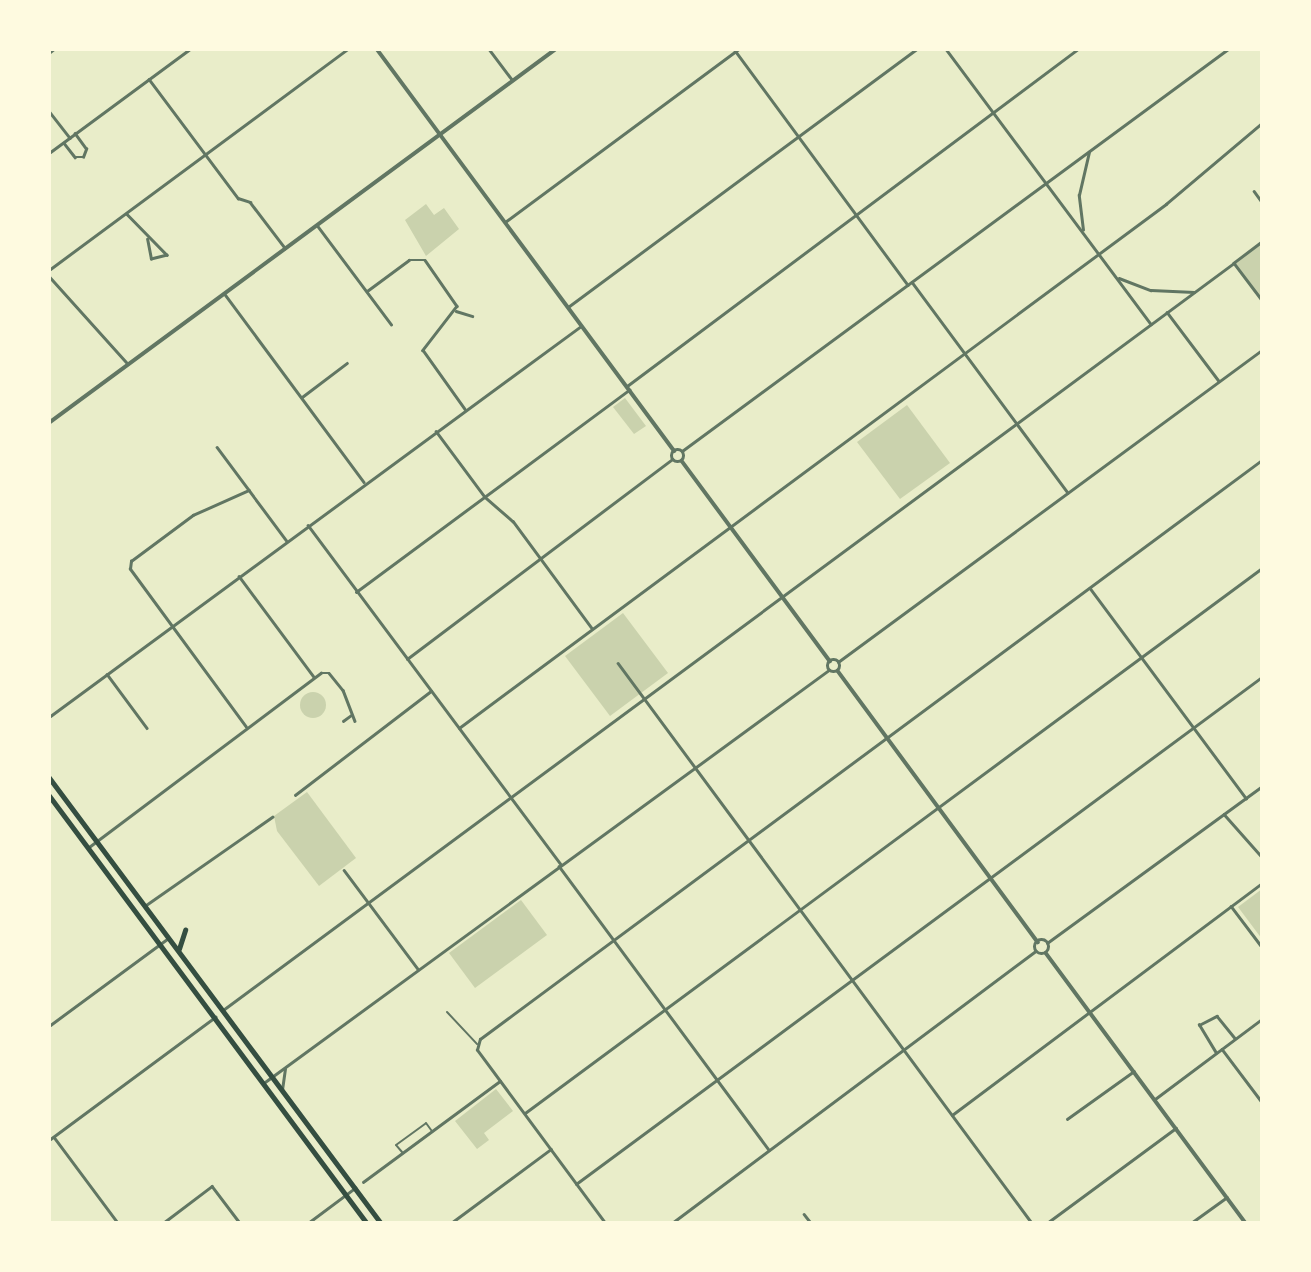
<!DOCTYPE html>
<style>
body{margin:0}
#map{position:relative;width:1311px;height:1272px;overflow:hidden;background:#e9edc9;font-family:"IBM Plex Sans",sans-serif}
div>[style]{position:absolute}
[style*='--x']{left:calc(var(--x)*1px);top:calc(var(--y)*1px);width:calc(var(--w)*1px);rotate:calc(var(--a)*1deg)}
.green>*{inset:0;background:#cad2ad}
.round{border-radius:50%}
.service>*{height:2px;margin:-1px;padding:0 1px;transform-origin:1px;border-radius:1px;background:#617663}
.minor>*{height:2.5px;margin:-1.25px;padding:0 1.25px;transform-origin:1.25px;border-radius:1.25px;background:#617663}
.tertiary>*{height:3.5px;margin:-1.75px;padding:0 1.75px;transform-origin:1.75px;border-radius:1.75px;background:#617663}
.tertiary>.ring{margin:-1.75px;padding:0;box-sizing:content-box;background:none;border:3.5px solid #617663;border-radius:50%}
.trunk>*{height:4.5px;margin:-2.25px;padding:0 2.25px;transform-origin:2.25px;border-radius:2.25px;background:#344e41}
span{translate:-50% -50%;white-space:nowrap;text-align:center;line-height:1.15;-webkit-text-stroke:7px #fefae0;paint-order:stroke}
.frame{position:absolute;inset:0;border:51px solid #fefae0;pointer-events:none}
</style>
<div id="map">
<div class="green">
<div style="clip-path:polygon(426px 204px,434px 215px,444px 208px,459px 229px,426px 256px,405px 220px)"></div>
<div style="clip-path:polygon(1262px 242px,1262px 300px,1234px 263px)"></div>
<div style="clip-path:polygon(625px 398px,646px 426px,634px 434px,613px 407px)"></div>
<div style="clip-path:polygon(907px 405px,950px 463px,900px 499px,857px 442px)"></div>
<div style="clip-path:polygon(623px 613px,668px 673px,610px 716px,565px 656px)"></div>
<div class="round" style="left:300px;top:692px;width:26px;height:26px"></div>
<div style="clip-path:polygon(307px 792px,356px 858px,319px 886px,277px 831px,274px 816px)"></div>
<div style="clip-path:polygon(1262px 889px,1262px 939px,1238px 907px)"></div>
<div style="clip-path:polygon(521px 900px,547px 935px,475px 988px,449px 953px)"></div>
<div style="clip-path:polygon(496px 1089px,513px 1111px,484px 1133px,489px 1140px,477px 1149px,455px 1121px)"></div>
</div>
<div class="service">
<div style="--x:447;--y:1012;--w:44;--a:46.8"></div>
<div style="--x:402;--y:1152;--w:9;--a:-131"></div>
<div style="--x:396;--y:1145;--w:37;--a:-36"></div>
<div style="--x:426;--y:1123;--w:9;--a:54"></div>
</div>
<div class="minor">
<div style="--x:489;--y:49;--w:39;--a:53"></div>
<div style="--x:734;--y:49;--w:293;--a:53.6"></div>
<div style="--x:946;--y:49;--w:343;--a:53.3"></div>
<div style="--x:49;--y:53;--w:6;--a:-39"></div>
<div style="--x:149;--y:79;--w:149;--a:53.2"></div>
<div style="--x:238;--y:198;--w:13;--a:18"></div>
<div style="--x:250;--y:202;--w:58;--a:52.7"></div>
<div style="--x:49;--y:111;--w:34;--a:52"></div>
<div style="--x:64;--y:143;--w:18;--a:52"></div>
<div style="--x:75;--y:157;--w:8;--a:0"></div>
<div style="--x:83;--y:157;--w:9;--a:-69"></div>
<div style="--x:86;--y:149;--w:19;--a:-126"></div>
<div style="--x:49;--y:153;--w:175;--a:-36.4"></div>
<div style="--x:1254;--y:191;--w:14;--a:54"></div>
<div style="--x:127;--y:214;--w:57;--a:45.7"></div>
<div style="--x:167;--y:255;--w:16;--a:166"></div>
<div style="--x:151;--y:259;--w:20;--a:-101"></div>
<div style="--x:505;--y:222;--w:291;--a:-36.5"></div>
<div style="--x:317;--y:225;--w:124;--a:53.2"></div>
<div style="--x:1083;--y:230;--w:35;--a:-97"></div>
<div style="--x:1079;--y:195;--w:44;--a:-76.9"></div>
<div style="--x:1262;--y:242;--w:35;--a:143"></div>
<div style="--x:1234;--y:263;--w:46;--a:52.9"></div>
<div style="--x:49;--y:270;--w:372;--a:-36.5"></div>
<div style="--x:49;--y:276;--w:118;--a:48.1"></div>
<div style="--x:1119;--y:278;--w:34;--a:21"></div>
<div style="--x:1151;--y:290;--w:43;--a:2.7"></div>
<div style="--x:912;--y:282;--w:262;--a:53.5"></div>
<div style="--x:367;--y:291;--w:52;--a:-36.4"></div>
<div style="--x:409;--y:260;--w:16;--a:0"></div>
<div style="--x:425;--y:260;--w:56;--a:55.2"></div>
<div style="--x:457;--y:306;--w:56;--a:127.7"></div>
<div style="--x:423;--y:350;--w:72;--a:54.6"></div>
<div style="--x:224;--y:293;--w:235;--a:53.5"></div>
<div style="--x:568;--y:307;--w:434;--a:-36.5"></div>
<div style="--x:456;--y:311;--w:17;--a:17"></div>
<div style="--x:1167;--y:312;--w:86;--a:53"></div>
<div style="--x:627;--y:386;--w:563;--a:-36.77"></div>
<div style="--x:302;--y:397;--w:56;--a:-37.1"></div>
<div style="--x:436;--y:431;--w:82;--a:53.4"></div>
<div style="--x:485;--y:497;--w:37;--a:41"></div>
<div style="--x:513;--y:521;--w:133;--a:53.6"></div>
<div style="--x:217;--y:447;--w:116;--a:53.4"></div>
<div style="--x:682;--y:451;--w:678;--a:-36.36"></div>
<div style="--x:308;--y:525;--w:423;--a:53.3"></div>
<div style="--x:239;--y:576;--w:126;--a:53.4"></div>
<div style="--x:1090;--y:588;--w:262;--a:53.4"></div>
<div style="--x:356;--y:592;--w:340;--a:-36.5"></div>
<div style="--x:407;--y:659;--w:332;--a:-37"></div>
<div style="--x:838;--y:662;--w:526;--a:-36.35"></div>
<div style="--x:618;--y:663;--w:696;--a:53.53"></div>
<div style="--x:107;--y:674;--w:67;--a:53.5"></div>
<div style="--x:49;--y:717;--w:660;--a:-36.31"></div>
<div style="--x:343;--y:721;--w:9;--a:-36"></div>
<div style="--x:246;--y:727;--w:196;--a:-126.3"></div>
<div style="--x:130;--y:569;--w:8;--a:-83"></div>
<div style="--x:131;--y:561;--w:77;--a:-36.6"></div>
<div style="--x:193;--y:515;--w:61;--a:-24.1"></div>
<div style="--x:459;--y:728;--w:880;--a:-36.54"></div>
<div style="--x:1166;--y:204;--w:126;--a:-40.2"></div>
<div style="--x:295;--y:795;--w:171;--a:-37.4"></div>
<div style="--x:1224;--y:814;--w:57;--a:48.5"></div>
<div style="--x:89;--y:847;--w:290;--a:-36.9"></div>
<div style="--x:321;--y:673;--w:8;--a:0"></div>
<div style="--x:329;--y:673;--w:22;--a:51"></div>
<div style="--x:343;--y:690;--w:33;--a:69"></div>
<div style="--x:559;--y:866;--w:353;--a:53.5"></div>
<div style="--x:344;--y:870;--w:124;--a:53.2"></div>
<div style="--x:146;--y:905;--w:154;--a:-34.9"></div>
<div style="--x:1231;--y:906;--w:51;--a:52.9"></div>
<div style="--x:1047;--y:943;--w:266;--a:-36.1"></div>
<div style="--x:223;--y:1010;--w:1257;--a:-36.46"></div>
<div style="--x:49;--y:1026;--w:147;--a:-36.4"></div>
<div style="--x:1222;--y:1049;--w:66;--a:53"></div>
<div style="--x:1216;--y:1053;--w:33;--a:-121"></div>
<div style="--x:1199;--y:1025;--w:20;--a:-27"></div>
<div style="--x:1217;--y:1016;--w:28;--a:51"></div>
<div style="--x:265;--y:1082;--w:698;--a:-36.15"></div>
<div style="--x:282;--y:1090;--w:21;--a:-82"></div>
<div style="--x:1155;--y:1099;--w:134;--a:-36.8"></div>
<div style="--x:525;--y:1113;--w:917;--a:-36.48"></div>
<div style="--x:952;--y:1115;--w:387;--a:-36.8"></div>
<div style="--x:1067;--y:1119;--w:82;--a:-35.6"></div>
<div style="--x:54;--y:1137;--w:107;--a:53.3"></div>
<div style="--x:49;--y:1140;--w:207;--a:-36.5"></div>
<div style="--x:363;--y:1182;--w:170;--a:-36.4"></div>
<div style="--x:576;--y:1184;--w:853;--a:-36.47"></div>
<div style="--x:804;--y:1214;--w:11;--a:52"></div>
<div style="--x:163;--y:1223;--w:61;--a:-37.1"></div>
<div style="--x:212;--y:1186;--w:46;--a:52.9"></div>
<div style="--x:308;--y:1223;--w:59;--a:-36.7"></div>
<div style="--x:451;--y:1223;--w:124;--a:-36.5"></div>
<div style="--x:605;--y:1223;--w:215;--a:-126.5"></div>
<div style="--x:477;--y:1050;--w:11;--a:-75"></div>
<div style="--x:480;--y:1039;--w:973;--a:-36.52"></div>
<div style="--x:672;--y:1223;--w:454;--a:-36.8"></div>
<div style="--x:1047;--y:1223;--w:160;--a:-36.4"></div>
<div style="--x:1191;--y:1223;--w:44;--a:-35.8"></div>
</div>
<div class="tertiary">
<div style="--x:377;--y:49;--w:500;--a:53.5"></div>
<div style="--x:49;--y:423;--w:630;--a:-36.42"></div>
<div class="ring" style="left:672px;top:450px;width:8.5px;height:8.5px"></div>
<div style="--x:682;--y:461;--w:249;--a:53.5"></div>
<div class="ring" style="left:828px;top:660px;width:8.5px;height:8.5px"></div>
<div style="--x:838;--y:671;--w:337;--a:53.6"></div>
<div class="ring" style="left:1035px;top:940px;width:10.5px;height:10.5px"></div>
<div style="--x:1046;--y:953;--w:336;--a:53.5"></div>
</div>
<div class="trunk">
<div style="--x:49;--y:777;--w:556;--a:53.34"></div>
<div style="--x:49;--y:795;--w:533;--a:53.39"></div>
<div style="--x:179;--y:949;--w:20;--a:-72"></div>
</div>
<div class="frame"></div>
</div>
